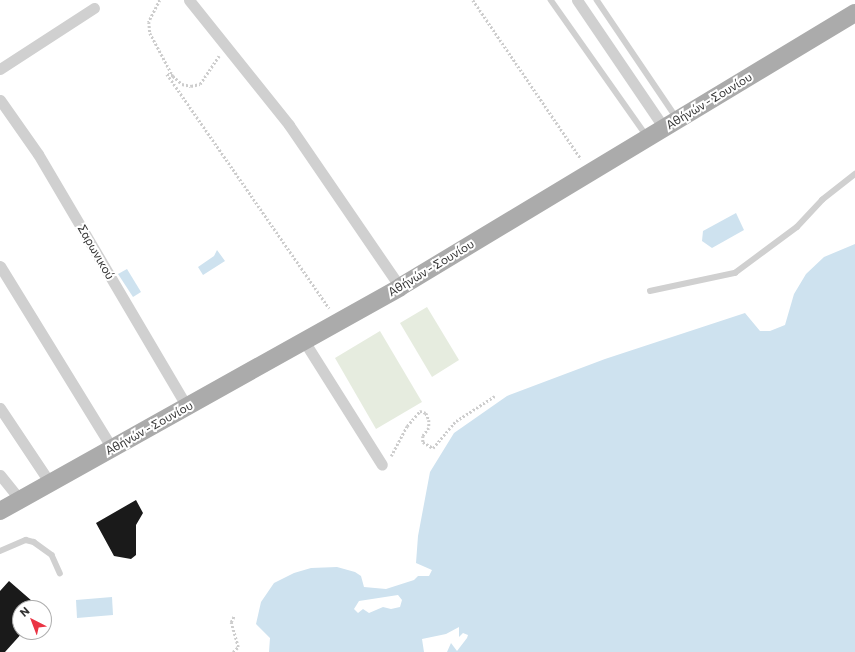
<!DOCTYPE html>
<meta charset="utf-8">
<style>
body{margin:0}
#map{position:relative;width:855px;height:652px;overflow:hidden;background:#fff;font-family:Commissioner,sans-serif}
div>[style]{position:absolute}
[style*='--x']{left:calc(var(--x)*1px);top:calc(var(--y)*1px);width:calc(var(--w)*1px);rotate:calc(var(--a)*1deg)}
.green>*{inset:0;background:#e6ecdf}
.water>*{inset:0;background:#cee2ef}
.building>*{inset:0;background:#1a1a1a}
.path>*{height:2.5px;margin-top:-1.25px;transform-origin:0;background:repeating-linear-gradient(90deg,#cdcdcd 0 2px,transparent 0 4px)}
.service>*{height:5.5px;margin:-2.75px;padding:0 2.75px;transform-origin:2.75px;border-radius:2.75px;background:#d0d0d0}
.minor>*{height:11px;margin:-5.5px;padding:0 5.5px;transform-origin:5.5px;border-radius:5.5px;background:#d0d0d0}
.primary>*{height:18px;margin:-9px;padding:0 9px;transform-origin:9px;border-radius:9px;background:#ababab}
span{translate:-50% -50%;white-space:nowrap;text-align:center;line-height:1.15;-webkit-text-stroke:4px #fff;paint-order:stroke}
.street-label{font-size:12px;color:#333}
.north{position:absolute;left:12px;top:600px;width:40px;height:40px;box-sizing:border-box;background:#fff;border:1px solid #adadad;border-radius:50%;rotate:318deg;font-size:11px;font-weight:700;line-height:16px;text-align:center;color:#333}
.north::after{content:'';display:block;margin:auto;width:14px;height:18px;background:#ea3444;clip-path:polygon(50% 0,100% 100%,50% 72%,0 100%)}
</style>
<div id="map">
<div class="green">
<div style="clip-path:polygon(427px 307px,459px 360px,432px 377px,400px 323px)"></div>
<div style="clip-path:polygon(380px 331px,422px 402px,376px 429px,335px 358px)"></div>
</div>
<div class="water">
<div style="clip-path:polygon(736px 213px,744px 230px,712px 248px,702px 241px,703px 231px)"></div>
<div style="clip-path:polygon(evenodd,855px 244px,855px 652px,447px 652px,451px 643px,457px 651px,467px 638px,468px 635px,463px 633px,459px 637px,459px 627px,446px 634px,422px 639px,424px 652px,269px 652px,270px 638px,256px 624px,261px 602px,274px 583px,294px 573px,311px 568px,337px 567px,355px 572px,361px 576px,364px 587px,386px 589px,414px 580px,418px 576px,429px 576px,432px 570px,416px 563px,418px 536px,430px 472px,454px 433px,507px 396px,605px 359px,745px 313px,760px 331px,770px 331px,785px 325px,794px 294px,806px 274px,824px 257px,855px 244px,398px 595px,402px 600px,400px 607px,391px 609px,383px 607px,369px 613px,363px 609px,358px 613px,354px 609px,359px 601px,398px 595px)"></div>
<div style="clip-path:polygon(217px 250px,225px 261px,203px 275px,198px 267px,214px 256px)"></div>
<div style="clip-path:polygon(127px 269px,141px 292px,133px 297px,118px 274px)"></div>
<div style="clip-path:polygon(112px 597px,113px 615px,77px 618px,76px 600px)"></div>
</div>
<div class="building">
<div style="clip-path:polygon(136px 500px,143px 513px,136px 525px,136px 555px,131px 559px,114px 556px,96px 523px)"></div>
<div style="clip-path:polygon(9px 581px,40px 608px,20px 608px,20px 632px,23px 632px,5px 652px,0 652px,0 591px)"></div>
</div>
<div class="path">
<div style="--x:160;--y:0;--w:25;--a:117"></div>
<div style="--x:149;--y:22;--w:11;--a:85"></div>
<div style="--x:150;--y:33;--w:49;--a:61.9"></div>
<div style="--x:173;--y:76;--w:12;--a:42"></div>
<div style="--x:182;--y:84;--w:9;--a:13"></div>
<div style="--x:191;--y:86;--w:9;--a:-13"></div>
<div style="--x:200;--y:84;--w:34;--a:-56"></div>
<div style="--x:473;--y:0;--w:192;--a:55.8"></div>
<div style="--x:173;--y:76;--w:6;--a:-162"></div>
<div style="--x:167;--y:74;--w:285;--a:55.3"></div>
<div style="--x:391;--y:456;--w:34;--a:-62"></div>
<div style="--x:407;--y:426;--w:20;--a:-49"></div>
<div style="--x:420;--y:411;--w:6;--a:18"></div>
<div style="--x:426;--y:413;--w:8;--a:67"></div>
<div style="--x:429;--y:420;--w:8;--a:90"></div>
<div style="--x:429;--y:428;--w:10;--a:127"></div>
<div style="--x:423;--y:436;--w:6;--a:90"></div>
<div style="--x:423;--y:442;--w:12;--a:31"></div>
<div style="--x:433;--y:448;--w:35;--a:-50"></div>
<div style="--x:456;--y:421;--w:46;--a:-32.7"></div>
<div style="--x:233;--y:652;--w:7;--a:-45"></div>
<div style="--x:238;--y:647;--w:26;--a:-106"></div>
<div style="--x:231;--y:622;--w:7;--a:-63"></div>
</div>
<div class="service">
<div style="--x:551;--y:0;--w:166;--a:54.8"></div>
<div style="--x:597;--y:0;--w:143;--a:55.9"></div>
<div style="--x:650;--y:291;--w:87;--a:-12"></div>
<div style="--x:735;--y:273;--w:77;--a:-36.6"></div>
<div style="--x:797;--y:227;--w:37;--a:-47"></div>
<div style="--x:822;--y:200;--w:42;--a:-38.2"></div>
<div style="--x:0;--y:551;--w:28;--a:-23"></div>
<div style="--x:26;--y:540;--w:8;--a:14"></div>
<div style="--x:34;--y:542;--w:22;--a:36"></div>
<div style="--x:52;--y:555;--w:20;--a:66"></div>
</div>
<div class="minor">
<div style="--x:189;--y:0;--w:160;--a:51.3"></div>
<div style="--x:289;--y:125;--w:196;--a:55.6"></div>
<div style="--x:577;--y:0;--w:155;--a:55.8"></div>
<div style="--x:0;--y:69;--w:112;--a:-33"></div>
<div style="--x:0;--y:100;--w:66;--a:54.9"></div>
<div style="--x:38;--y:154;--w:294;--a:59.5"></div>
<div style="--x:0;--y:266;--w:214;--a:58.4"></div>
<div style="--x:304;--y:341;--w:146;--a:57.8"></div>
<div style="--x:0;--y:408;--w:90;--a:56.3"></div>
<div style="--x:0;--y:475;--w:32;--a:51"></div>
</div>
<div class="primary">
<div style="--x:0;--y:511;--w:458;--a:-29.2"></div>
<div style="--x:400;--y:287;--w:531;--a:-31.06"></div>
</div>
<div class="street-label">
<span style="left:709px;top:101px;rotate:-31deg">Αθήνών - Σουνίου</span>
<span style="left:96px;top:252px;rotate:60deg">Σαρωνικού</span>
<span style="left:431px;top:268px;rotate:-31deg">Αθήνών - Σουνίου</span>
<span style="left:149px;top:428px;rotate:-29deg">Αθήνών - Σουνίου</span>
</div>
<div class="north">N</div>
</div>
